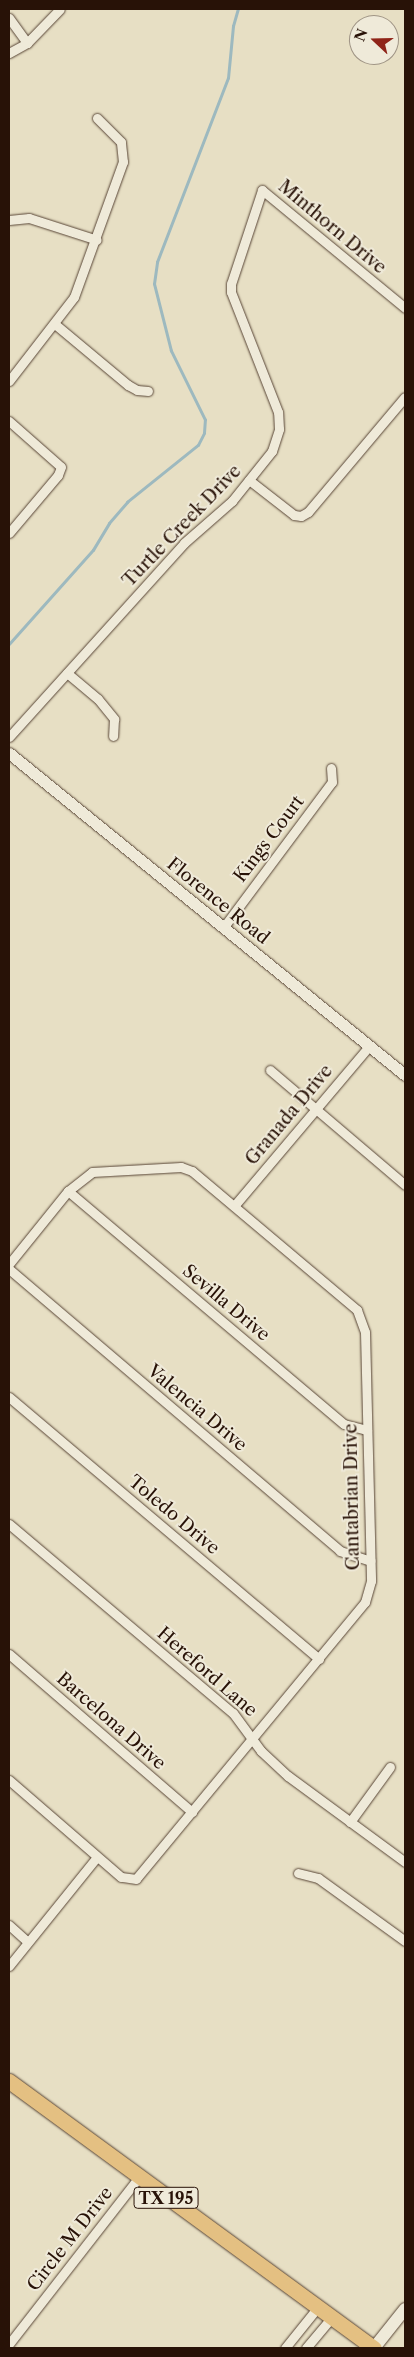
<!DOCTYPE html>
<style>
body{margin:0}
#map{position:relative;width:414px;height:2357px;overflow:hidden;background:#e7dfc4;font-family:"Libre Caslon Text",serif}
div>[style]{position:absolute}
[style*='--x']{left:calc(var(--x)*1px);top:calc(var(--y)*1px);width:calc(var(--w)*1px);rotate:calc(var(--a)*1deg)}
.stream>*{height:2.5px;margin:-1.25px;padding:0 1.25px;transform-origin:1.25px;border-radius:1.25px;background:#9db9bf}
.roads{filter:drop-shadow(0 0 1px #584536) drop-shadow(0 0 1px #584536)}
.minor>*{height:9px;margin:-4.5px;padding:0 4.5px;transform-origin:4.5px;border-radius:4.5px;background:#efead9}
.tertiary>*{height:11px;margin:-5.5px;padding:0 5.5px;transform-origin:5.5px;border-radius:5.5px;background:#efead9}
.secondary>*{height:12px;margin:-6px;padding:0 6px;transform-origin:6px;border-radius:6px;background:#efead9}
.trunk>*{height:15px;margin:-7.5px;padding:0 7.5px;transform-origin:7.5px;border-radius:7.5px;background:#e4c082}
span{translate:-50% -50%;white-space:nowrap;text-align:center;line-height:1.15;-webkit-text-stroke:4px #efead9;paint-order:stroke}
.shield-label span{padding:1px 4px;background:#efead9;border:1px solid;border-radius:4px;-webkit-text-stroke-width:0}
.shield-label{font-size:16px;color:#281207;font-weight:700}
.street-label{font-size:18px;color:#281207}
.frame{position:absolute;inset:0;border:10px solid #281207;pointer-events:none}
.north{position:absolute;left:349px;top:15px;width:50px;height:50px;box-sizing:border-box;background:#efead9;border:1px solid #9f9485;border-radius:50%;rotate:291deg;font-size:14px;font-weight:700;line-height:20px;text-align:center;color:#281207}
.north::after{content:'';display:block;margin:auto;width:18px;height:22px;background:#8f2418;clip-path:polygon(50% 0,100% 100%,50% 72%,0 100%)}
</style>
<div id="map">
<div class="stream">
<div style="--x:9;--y:644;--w:126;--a:-48.2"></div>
<div style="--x:93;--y:550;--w:31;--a:-59"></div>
<div style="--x:109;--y:523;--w:28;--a:-49"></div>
<div style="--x:127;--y:502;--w:91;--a:-38.8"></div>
<div style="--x:198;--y:445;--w:13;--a:-63"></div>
<div style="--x:204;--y:433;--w:13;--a:-86"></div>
<div style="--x:205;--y:420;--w:77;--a:-116.2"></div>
<div style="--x:171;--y:351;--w:69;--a:-104.2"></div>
<div style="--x:154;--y:284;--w:22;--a:-82"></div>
<div style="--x:157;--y:262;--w:197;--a:-68.9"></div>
<div style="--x:228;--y:78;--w:52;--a:-84.5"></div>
<div style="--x:233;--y:26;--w:18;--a:-74"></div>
</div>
<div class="roads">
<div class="minor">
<div style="--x:9;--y:18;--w:31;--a:54"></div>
<div style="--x:9;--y:53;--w:21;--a:-29"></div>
<div style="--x:27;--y:43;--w:47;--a:-45.9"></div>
<div style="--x:9;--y:220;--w:20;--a:-6"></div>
<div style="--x:29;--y:218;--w:71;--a:17.9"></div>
<div style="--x:56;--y:325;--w:94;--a:39.8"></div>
<div style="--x:128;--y:385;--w:10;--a:29"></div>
<div style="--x:137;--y:390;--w:11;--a:5"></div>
<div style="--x:9;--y:381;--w:106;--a:-52.3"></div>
<div style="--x:74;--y:297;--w:144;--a:-70.1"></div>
<div style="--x:123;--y:162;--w:20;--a:-96"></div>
<div style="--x:121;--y:142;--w:34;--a:-135"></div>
<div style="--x:9;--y:421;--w:69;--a:41.5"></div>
<div style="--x:61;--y:467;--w:9;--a:111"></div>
<div style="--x:58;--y:475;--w:76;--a:130.2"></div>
<div style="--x:249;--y:480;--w:57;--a:37.9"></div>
<div style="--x:294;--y:515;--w:7;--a:8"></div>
<div style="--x:301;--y:516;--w:8;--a:-30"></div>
<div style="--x:308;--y:512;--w:150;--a:-49.9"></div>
<div style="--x:67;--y:673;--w:40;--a:40"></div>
<div style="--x:98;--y:699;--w:26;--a:51"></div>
<div style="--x:114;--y:719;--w:17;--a:93"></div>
<div style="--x:9;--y:737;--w:261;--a:-47.9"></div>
<div style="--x:184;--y:543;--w:64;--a:-41.2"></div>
<div style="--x:232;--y:501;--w:64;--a:-51.3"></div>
<div style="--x:272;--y:451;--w:23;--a:-72"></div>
<div style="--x:279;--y:429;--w:17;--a:-93"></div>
<div style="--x:278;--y:412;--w:129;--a:-111.4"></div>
<div style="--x:231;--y:292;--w:8;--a:-90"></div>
<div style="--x:231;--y:284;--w:99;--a:-71.7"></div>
<div style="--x:262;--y:190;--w:185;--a:39.5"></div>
<div style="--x:223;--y:928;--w:182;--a:-53.3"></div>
<div style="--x:332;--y:782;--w:14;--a:-94"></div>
<div style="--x:270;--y:1070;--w:177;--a:40.4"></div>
<div style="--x:68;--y:1191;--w:361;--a:40.2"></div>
<div style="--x:344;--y:1424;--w:24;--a:15"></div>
<div style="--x:234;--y:1206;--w:209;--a:-49.8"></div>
<div style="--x:9;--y:1264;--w:94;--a:-51.1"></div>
<div style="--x:68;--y:1191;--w:31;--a:-38"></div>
<div style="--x:92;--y:1172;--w:89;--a:-3.2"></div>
<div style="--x:181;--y:1167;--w:12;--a:20"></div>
<div style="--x:192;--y:1171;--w:216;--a:40.1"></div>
<div style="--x:357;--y:1310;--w:23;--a:70"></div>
<div style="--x:365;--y:1332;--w:249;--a:88.6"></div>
<div style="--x:371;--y:1581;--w:22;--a:106"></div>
<div style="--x:365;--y:1602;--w:359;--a:129.6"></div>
<div style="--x:136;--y:1879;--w:15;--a:-172"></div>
<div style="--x:121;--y:1877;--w:148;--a:-139.1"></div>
<div style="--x:9;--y:1269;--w:435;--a:40.4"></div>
<div style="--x:340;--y:1551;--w:32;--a:18"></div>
<div style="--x:9;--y:1397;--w:406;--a:40.2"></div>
<div style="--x:9;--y:1524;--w:293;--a:40.2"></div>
<div style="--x:233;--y:1713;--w:47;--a:53.6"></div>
<div style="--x:261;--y:1751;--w:37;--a:43"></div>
<div style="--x:288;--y:1776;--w:145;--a:36.3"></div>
<div style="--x:9;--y:1654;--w:242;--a:40.8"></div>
<div style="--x:350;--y:1822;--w:68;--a:-54"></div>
<div style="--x:298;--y:1873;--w:21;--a:14"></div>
<div style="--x:318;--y:1878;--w:107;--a:35.9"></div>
<div style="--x:9;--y:1925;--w:25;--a:42"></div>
<div style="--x:9;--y:1966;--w:140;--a:-51.1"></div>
<div style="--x:9;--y:2344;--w:210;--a:-52.1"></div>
<div style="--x:285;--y:2348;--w:53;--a:-51.2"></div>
<div style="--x:306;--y:2348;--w:40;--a:-50"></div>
</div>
<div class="tertiary">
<div style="--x:9;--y:753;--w:510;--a:39.12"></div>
</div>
<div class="secondary">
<div style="--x:374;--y:2348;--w:50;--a:-51.5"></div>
</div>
<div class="trunk">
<div style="--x:9;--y:2081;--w:452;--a:36.2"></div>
</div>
</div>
<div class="shield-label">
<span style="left:166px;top:2198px">TX 195</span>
</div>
<div class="street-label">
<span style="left:332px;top:227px;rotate:40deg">Minthorn Drive</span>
<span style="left:182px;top:526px;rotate:-46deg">Turtle Creek Drive</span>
<span style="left:269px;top:839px;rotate:-53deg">Kings Court</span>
<span style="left:218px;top:901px;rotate:39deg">Florence Road</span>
<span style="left:289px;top:1115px;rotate:-50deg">Granada Drive</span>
<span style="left:226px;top:1303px;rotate:40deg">Sevilla Drive</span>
<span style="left:197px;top:1408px;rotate:40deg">Valencia Drive</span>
<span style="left:352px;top:1497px;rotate:-91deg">Cantabrian Drive</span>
<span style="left:174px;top:1515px;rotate:40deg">Toledo Drive</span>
<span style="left:207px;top:1672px;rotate:41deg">Hereford Lane</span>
<span style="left:111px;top:1721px;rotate:41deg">Barcelona Drive</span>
<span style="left:70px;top:2239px;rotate:-52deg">Circle M Drive</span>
</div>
<div class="frame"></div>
<div class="north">N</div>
</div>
